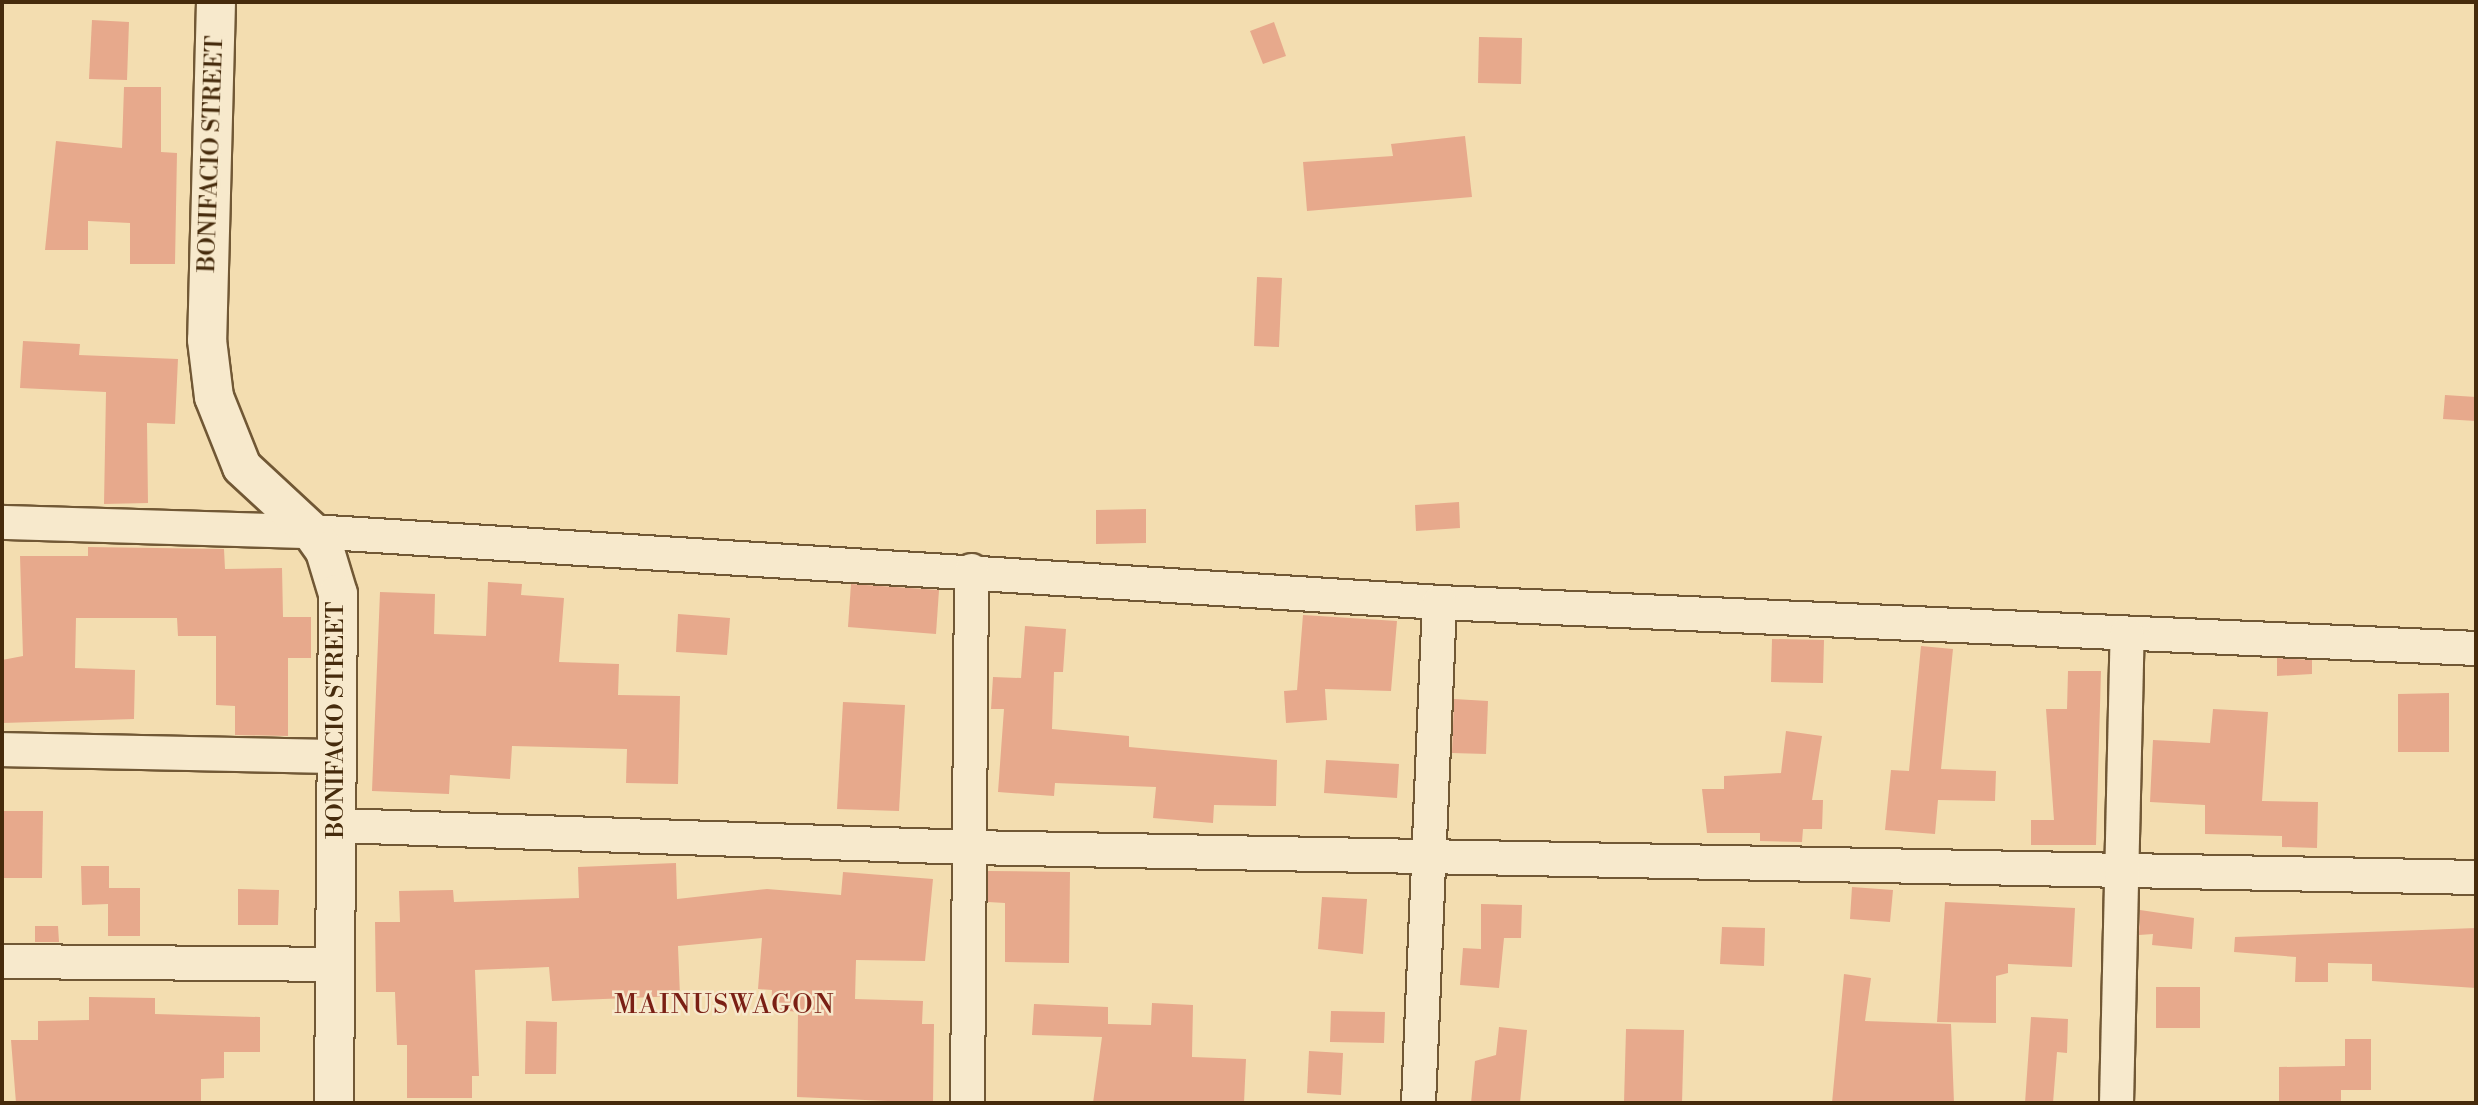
<!DOCTYPE html>
<style>
body{margin:0}
#map{position:relative;width:2478px;height:1105px;overflow:hidden;background:#f3ddb0;font-family:"Libre Bodoni",serif}
div>[style]{position:absolute}
.building>*{inset:0;background:#e7a98c}
.roads{filter:drop-shadow(2px 0 #715835) drop-shadow(-2px 0 #715835) drop-shadow(0 2px #715835) drop-shadow(0 -2px #715835)}
.minor>*{height:33px;margin:-16.5px;padding:0 16.5px;transform-origin:16.5px;border-radius:16.5px;background:#f7e9cc}
.tertiary>*{height:38px;margin:-19px;padding:0 19px;transform-origin:19px;border-radius:19px;background:#f7e9cc}
span{translate:-50% -50%;white-space:nowrap;text-align:center;line-height:1.15;-webkit-text-stroke:5px #f7e9cc;paint-order:stroke}
.street-label{font-size:24px;color:#462b0c}
.neighbourhood-label{font-size:26px;color:#7a1f14;letter-spacing:2px}
.frame{position:absolute;inset:0;border:4px solid #462b0c;pointer-events:none}
</style>
<div id="map">
<div class="building">
<div style="clip-path:polygon(92px 20px,129px 22px,127px 80px,89px 79px)"></div>
<div style="clip-path:polygon(1274px 22px,1286px 56px,1263px 64px,1250px 31px)"></div>
<div style="clip-path:polygon(1479px 37px,1522px 38px,1521px 84px,1478px 83px)"></div>
<div style="clip-path:polygon(124px 87px,161px 87px,161px 152px,177px 153px,175px 264px,130px 264px,130px 223px,88px 221px,88px 250px,45px 250px,56px 141px,122px 148px)"></div>
<div style="clip-path:polygon(1465px 136px,1472px 197px,1307px 211px,1303px 162px,1393px 156px,1391px 144px)"></div>
<div style="clip-path:polygon(1257px 277px,1282px 278px,1279px 347px,1254px 346px)"></div>
<div style="clip-path:polygon(23px 341px,80px 344px,79px 355px,178px 359px,175px 424px,147px 423px,148px 503px,104px 504px,106px 392px,20px 388px)"></div>
<div style="clip-path:polygon(2445px 395px,2476px 397px,2476px 421px,2443px 419px)"></div>
<div style="clip-path:polygon(1459px 502px,1460px 528px,1416px 531px,1415px 505px)"></div>
<div style="clip-path:polygon(1146px 509px,1146px 543px,1096px 544px,1096px 510px)"></div>
<div style="clip-path:polygon(88px 547px,224px 549px,225px 569px,282px 568px,283px 617px,311px 617px,311px 658px,288px 658px,288px 736px,235px 735px,235px 706px,216px 705px,216px 636px,178px 636px,177px 618px,76px 618px,75px 668px,135px 670px,134px 719px,2px 723px,2px 660px,23px 656px,20px 556px,88px 556px)"></div>
<div style="clip-path:polygon(488px 582px,522px 584px,521px 595px,564px 598px,559px 662px,619px 664px,618px 695px,680px 696px,678px 784px,626px 783px,627px 749px,512px 746px,510px 779px,450px 775px,449px 794px,372px 791px,380px 592px,435px 594px,434px 634px,486px 636px)"></div>
<div style="clip-path:polygon(851px 584px,939px 590px,936px 634px,848px 627px)"></div>
<div style="clip-path:polygon(678px 614px,730px 618px,727px 655px,676px 652px)"></div>
<div style="clip-path:polygon(1303px 615px,1397px 621px,1391px 691px,1325px 689px,1327px 720px,1286px 723px,1284px 691px,1297px 690px)"></div>
<div style="clip-path:polygon(1025px 626px,1066px 629px,1063px 672px,1054px 672px,1052px 729px,1129px 736px,1129px 747px,1277px 760px,1276px 806px,1214px 805px,1213px 823px,1153px 818px,1156px 787px,1055px 783px,1054px 796px,998px 792px,1004px 709px,991px 709px,993px 677px,1021px 678px)"></div>
<div style="clip-path:polygon(1772px 639px,1824px 640px,1823px 683px,1771px 682px)"></div>
<div style="clip-path:polygon(1921px 646px,1953px 649px,1941px 769px,1996px 771px,1995px 801px,1938px 800px,1935px 834px,1885px 830px,1891px 770px,1909px 771px)"></div>
<div style="clip-path:polygon(2277px 658px,2312px 660px,2312px 674px,2277px 676px)"></div>
<div style="clip-path:polygon(2068px 671px,2101px 671px,2096px 845px,2031px 845px,2031px 820px,2054px 820px,2046px 709px,2067px 709px)"></div>
<div style="clip-path:polygon(2449px 693px,2449px 752px,2398px 752px,2398px 694px)"></div>
<div style="clip-path:polygon(1454px 699px,1488px 701px,1486px 754px,1452px 753px)"></div>
<div style="clip-path:polygon(843px 702px,905px 705px,899px 811px,837px 809px)"></div>
<div style="clip-path:polygon(2213px 709px,2268px 712px,2262px 801px,2318px 802px,2317px 848px,2282px 847px,2282px 836px,2205px 834px,2205px 805px,2150px 802px,2153px 740px,2210px 743px)"></div>
<div style="clip-path:polygon(1786px 731px,1822px 736px,1812px 800px,1823px 800px,1822px 829px,1803px 829px,1802px 842px,1760px 841px,1760px 833px,1707px 833px,1702px 789px,1724px 789px,1724px 776px,1781px 773px)"></div>
<div style="clip-path:polygon(1326px 760px,1399px 764px,1397px 798px,1324px 793px)"></div>
<div style="clip-path:polygon(2px 811px,43px 811px,42px 878px,2px 878px)"></div>
<div style="clip-path:polygon(676px 863px,677px 899px,767px 889px,841px 895px,843px 872px,933px 879px,925px 961px,856px 960px,855px 999px,923px 1001px,922px 1024px,934px 1024px,933px 1103px,797px 1097px,798px 1012px,771px 1009px,772px 990px,758px 989px,762px 938px,678px 946px,680px 996px,552px 1001px,549px 967px,475px 970px,479px 1076px,472px 1076px,472px 1098px,407px 1098px,407px 1045px,397px 1045px,395px 992px,376px 992px,375px 922px,400px 922px,399px 891px,453px 890px,454px 902px,579px 898px,578px 867px)"></div>
<div style="clip-path:polygon(81px 866px,109px 866px,109px 888px,140px 888px,140px 936px,108px 936px,108px 904px,82px 905px)"></div>
<div style="clip-path:polygon(988px 871px,1070px 872px,1069px 963px,1005px 962px,1005px 903px,988px 902px)"></div>
<div style="clip-path:polygon(1852px 887px,1893px 890px,1890px 922px,1850px 919px)"></div>
<div style="clip-path:polygon(238px 889px,279px 890px,278px 925px,238px 925px)"></div>
<div style="clip-path:polygon(1322px 897px,1367px 899px,1363px 954px,1318px 949px)"></div>
<div style="clip-path:polygon(1945px 902px,2075px 908px,2072px 967px,2008px 964px,2008px 973px,1996px 976px,1996px 1023px,1937px 1022px)"></div>
<div style="clip-path:polygon(1481px 904px,1522px 905px,1521px 938px,1504px 938px,1499px 988px,1460px 985px,1463px 948px,1481px 949px)"></div>
<div style="clip-path:polygon(2140px 910px,2194px 918px,2192px 949px,2152px 945px,2153px 934px,2139px 935px)"></div>
<div style="clip-path:polygon(35px 926px,58px 926px,59px 942px,35px 942px)"></div>
<div style="clip-path:polygon(1722px 927px,1765px 928px,1764px 966px,1720px 964px)"></div>
<div style="clip-path:polygon(2476px 928px,2476px 988px,2372px 981px,2372px 964px,2328px 963px,2328px 982px,2295px 982px,2296px 957px,2234px 952px,2235px 937px)"></div>
<div style="clip-path:polygon(1844px 974px,1871px 978px,1865px 1021px,1951px 1024px,1954px 1103px,1832px 1103px)"></div>
<div style="clip-path:polygon(2156px 987px,2200px 987px,2200px 1028px,2156px 1028px)"></div>
<div style="clip-path:polygon(89px 997px,155px 998px,155px 1014px,260px 1017px,260px 1052px,224px 1052px,224px 1078px,201px 1079px,201px 1103px,16px 1103px,11px 1040px,38px 1040px,38px 1021px,89px 1020px)"></div>
<div style="clip-path:polygon(1152px 1003px,1193px 1005px,1192px 1057px,1246px 1059px,1244px 1103px,1093px 1103px,1102px 1037px,1032px 1035px,1034px 1004px,1108px 1007px,1108px 1024px,1151px 1025px)"></div>
<div style="clip-path:polygon(1331px 1011px,1385px 1012px,1384px 1043px,1330px 1042px)"></div>
<div style="clip-path:polygon(2031px 1017px,2068px 1019px,2067px 1053px,2057px 1052px,2053px 1103px,2025px 1103px)"></div>
<div style="clip-path:polygon(526px 1021px,557px 1022px,556px 1074px,525px 1074px)"></div>
<div style="clip-path:polygon(1499px 1027px,1527px 1030px,1520px 1103px,1471px 1103px,1475px 1061px,1496px 1055px)"></div>
<div style="clip-path:polygon(1626px 1029px,1684px 1030px,1682px 1103px,1624px 1103px)"></div>
<div style="clip-path:polygon(2345px 1039px,2371px 1039px,2371px 1090px,2341px 1090px,2341px 1103px,2279px 1103px,2279px 1067px,2345px 1066px)"></div>
<div style="clip-path:polygon(1309px 1051px,1343px 1053px,1341px 1095px,1307px 1093px)"></div>
</div>
<div class="roads">
<div class="minor">
<div style="left:2px;top:522px;width:309px;rotate:1.7deg"></div>
<div style="left:311px;top:531px;width:1130px;rotate:3.6deg"></div>
<div style="left:1439px;top:602px;width:1038px;rotate:2.54deg"></div>
<div style="left:2px;top:749px;width:337px;rotate:1.2deg"></div>
<div style="left:337px;top:825px;width:633px;rotate:1.99deg"></div>
<div style="left:970px;top:847px;width:1506px;rotate:1.14deg"></div>
<div style="left:2px;top:961px;width:331px;rotate:0.5deg"></div>
<div style="left:967px;top:1103px;width:533px;rotate:-89.57deg"></div>
<div style="left:1418px;top:1103px;width:501px;rotate:-87.6deg"></div>
<div style="left:2116px;top:1103px;width:470px;rotate:-88.7deg"></div>
</div>
<div class="tertiary">
<div style="left:216px;top:2px;width:338px;rotate:91.5deg"></div>
<div style="left:207px;top:340px;width:57px;rotate:83deg"></div>
<div style="left:214px;top:397px;width:75px;rotate:68.2deg"></div>
<div style="left:242px;top:467px;width:94px;rotate:42.8deg"></div>
<div style="left:311px;top:531px;width:24px;rotate:55deg"></div>
<div style="left:325px;top:551px;width:45px;rotate:73.2deg"></div>
<div style="left:338px;top:594px;width:509px;rotate:90.45deg"></div>
</div>
</div>
<div class="street-label">
<span style="left:212px;top:154px;rotate:-88deg">BONIFACIO STREET</span>
<span style="left:337px;top:720px;rotate:-90deg">BONIFACIO STREET</span>
</div>
<div class="neighbourhood-label">
<span style="left:725px;top:1006px">MAINUSWAGON</span>
</div>
<div class="frame"></div>
</div>
